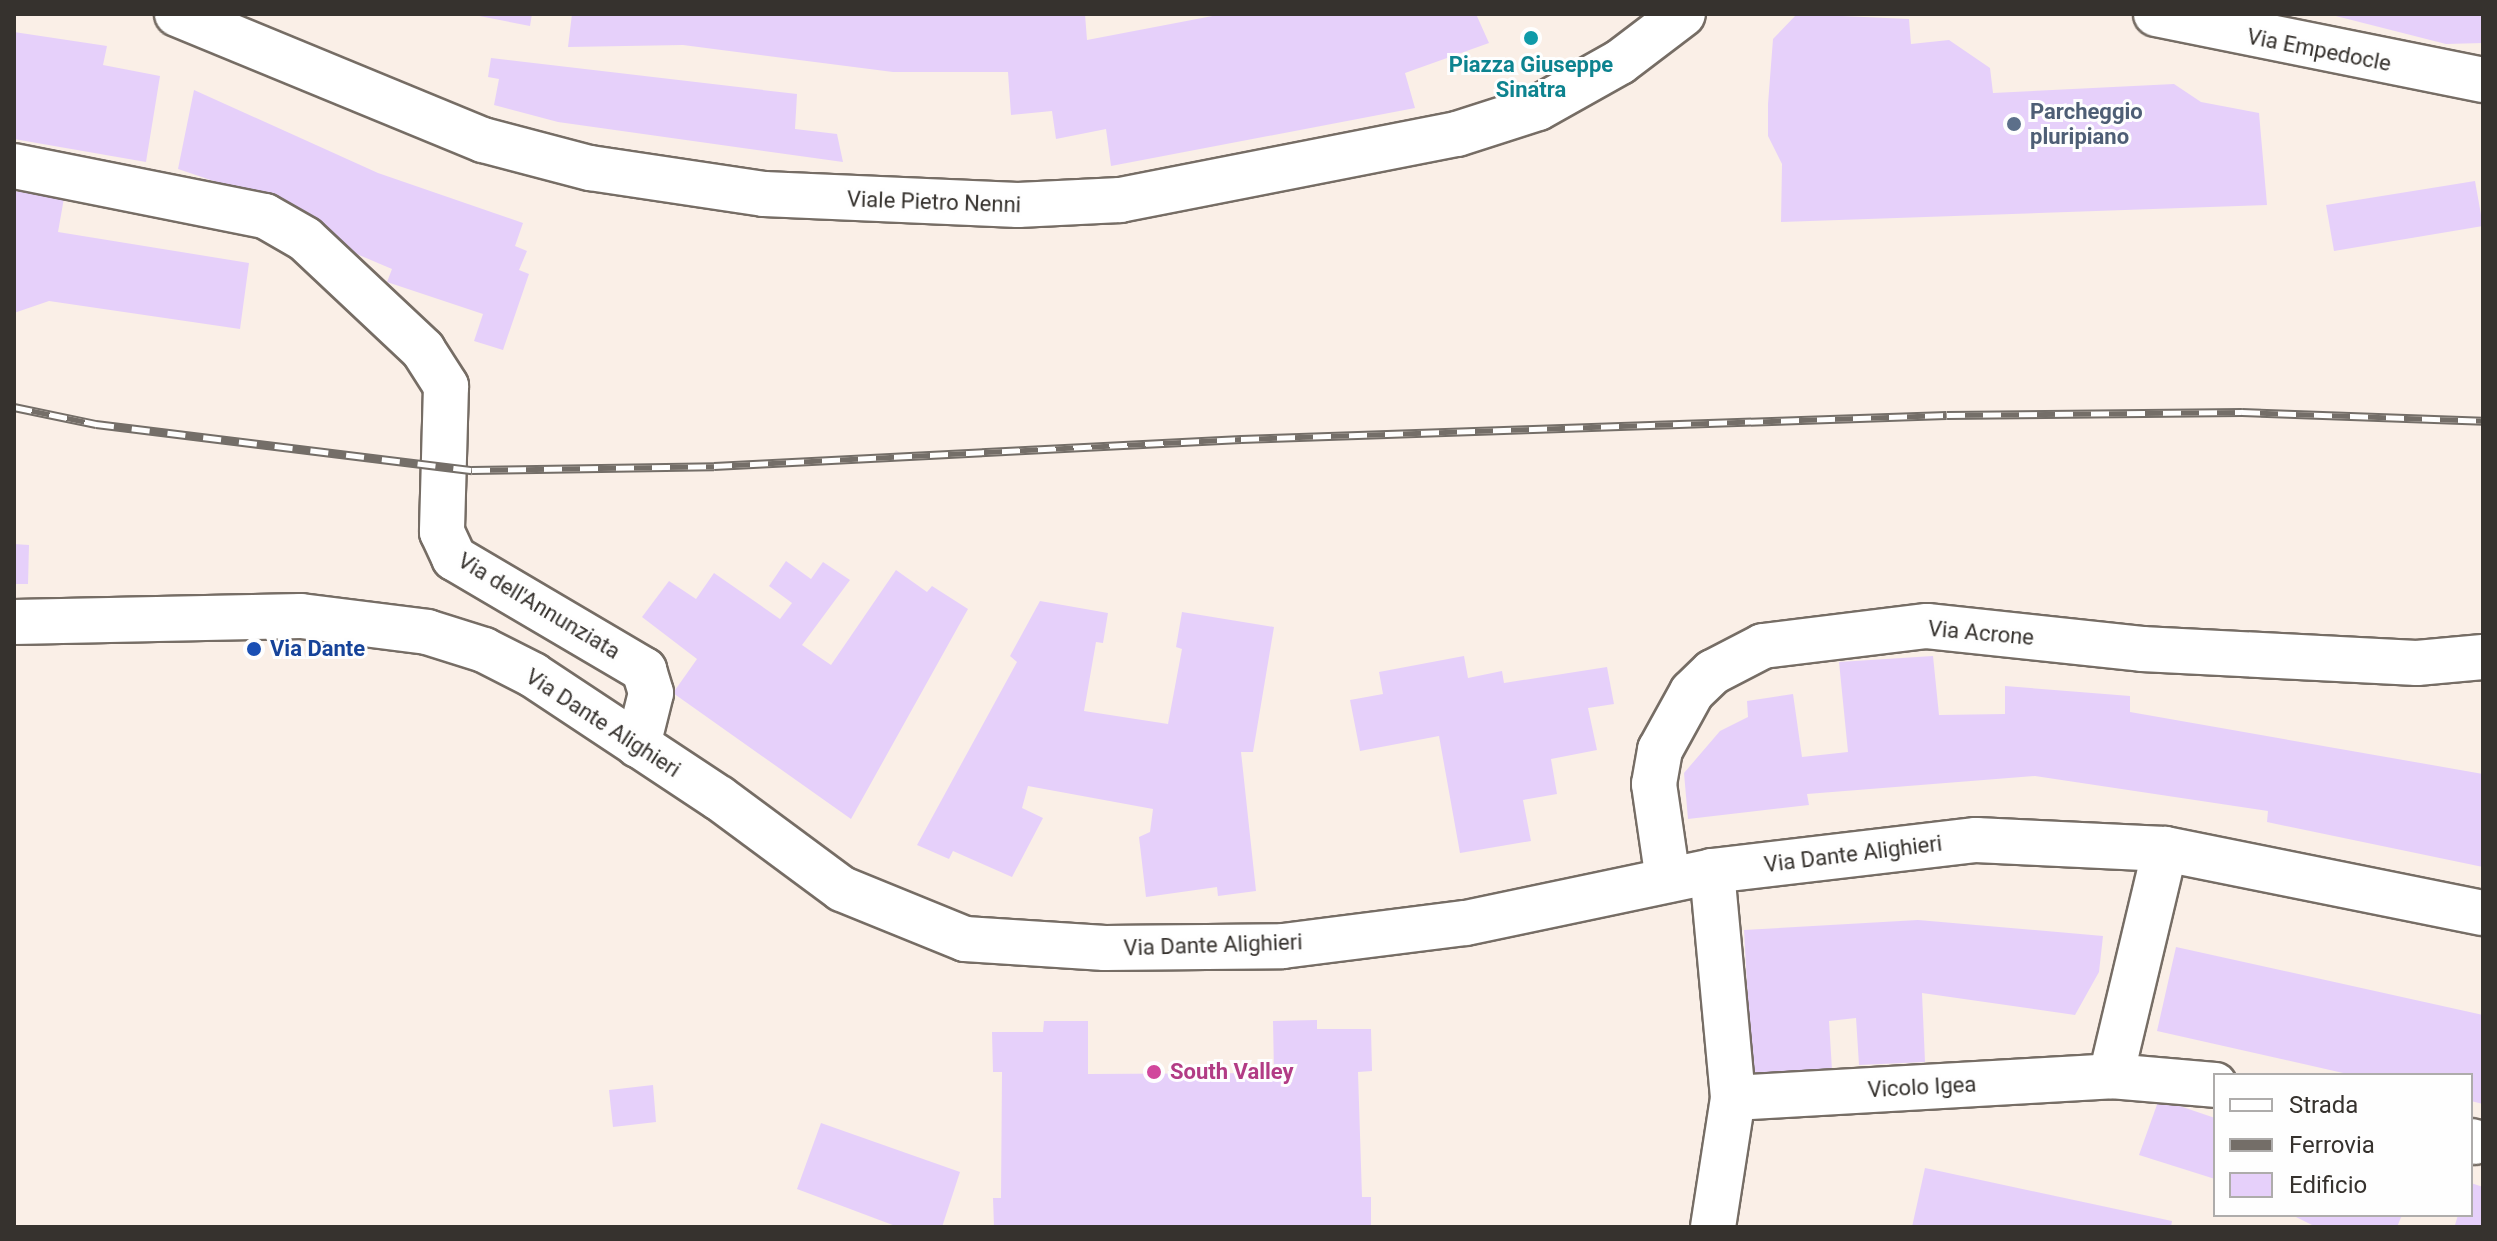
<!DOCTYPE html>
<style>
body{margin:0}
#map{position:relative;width:2497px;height:1241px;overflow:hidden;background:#faefe7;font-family:Roboto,sans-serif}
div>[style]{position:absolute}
.building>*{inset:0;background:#e6d0fa}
.roads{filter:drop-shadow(2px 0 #766d65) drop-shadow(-2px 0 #766d65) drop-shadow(0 2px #766d65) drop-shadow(0 -2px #766d65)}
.minor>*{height:44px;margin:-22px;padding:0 22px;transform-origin:22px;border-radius:22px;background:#fff}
.rail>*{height:9px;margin-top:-4.5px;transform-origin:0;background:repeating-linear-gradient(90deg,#fefefe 0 18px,#746e68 0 36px);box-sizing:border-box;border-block:2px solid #746e68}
.dots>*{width:22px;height:22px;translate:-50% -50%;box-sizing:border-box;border:4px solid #fefefe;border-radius:50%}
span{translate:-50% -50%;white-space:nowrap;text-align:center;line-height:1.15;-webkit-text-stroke:6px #fefefe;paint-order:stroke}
.street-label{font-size:22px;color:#36322e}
.culture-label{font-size:22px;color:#0d838f;font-weight:700}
.service-label{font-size:22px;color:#4e5e75;font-weight:700}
.left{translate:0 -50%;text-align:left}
.transit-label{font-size:22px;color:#164399;font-weight:700}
.hotel-label{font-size:22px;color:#b23c85;font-weight:700}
.frame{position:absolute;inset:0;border:16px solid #36322e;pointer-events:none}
.legend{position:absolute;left:2213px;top:1073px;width:260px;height:144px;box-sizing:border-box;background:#fefefe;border:2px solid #aeacab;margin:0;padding:10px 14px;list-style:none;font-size:24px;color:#36322e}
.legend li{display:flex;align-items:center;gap:16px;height:40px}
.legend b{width:40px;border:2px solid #aeacab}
</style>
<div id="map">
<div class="building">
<div style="clip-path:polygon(469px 14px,532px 14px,530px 26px)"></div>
<div style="clip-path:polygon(572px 14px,1085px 14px,1087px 40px,1223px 14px,1476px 14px,1489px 43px,1405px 73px,1415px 108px,1111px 166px,1106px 129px,1056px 139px,1052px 111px,1011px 115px,1008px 72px,893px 72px,683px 45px,568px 47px)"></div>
<div style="clip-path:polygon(1797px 14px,1909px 19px,1911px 44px,1949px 40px,1990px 68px,1993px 93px,2174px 84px,2201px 102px,2259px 113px,2267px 205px,1781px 222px,1782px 164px,1768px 136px,1768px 104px,1773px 39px)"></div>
<div style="clip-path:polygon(2328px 14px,2483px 14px,2483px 43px,2446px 44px)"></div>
<div style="clip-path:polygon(14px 32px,107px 46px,103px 65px,160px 76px,146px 162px,14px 139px)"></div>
<div style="clip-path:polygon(491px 58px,797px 94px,795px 129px,837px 134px,843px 162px,558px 122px,494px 105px,499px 79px,488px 77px)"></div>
<div style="clip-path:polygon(194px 90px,378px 173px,523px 223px,515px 246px,527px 251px,519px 270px,529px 274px,503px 350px,474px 341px,483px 314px,387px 282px,392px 269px,319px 238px,270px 200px,178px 169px)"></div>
<div style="clip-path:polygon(2475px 181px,2483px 226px,2334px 251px,2326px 205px)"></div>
<div style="clip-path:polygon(14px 191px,64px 198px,58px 232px,249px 263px,240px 329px,49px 301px,14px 313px)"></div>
<div style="clip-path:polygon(14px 544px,29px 545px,28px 584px,14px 584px)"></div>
<div style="clip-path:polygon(786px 561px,811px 579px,823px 562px,850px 580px,802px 645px,831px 665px,896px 570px,927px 592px,932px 586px,968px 609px,851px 819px,673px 693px,697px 659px,642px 617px,669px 581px,696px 599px,714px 573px,780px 619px,792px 603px,769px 586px)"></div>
<div style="clip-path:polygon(1040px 601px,1108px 613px,1103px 643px,1096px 642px,1084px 711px,1168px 724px,1182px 649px,1176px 647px,1182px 612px,1274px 627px,1253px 752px,1241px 752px,1256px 891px,1218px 896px,1217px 887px,1146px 897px,1139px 837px,1150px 832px,1153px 809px,1028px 786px,1022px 808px,1043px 818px,1012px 877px,953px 851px,949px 859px,917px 845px,1017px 662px,1010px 656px)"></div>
<div style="clip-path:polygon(1464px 656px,1468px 678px,1502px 671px,1504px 683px,1607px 667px,1614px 704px,1588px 708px,1597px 750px,1551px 759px,1557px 794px,1523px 800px,1531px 841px,1460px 853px,1439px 736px,1360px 751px,1350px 700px,1383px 694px,1379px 672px)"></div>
<div style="clip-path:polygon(1933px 656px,1939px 715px,2005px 714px,2005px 686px,2130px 696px,2130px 712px,2483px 774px,2483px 867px,2267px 822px,2268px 811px,2035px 776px,1807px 794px,1809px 805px,1688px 819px,1684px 773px,1720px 731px,1748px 717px,1747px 701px,1793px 694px,1802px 757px,1848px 752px,1839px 662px)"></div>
<div style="clip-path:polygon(1918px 920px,2103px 936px,2099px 972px,2075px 1015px,1922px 993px,1925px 1062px,1859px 1065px,1856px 1018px,1829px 1021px,1832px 1070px,1752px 1075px,1744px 930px)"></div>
<div style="clip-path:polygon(2176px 947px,2483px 1015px,2483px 1104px,2471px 1101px,2471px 1075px,2352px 1075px,2157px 1031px)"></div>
<div style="clip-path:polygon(1317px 1020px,1317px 1029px,1371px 1029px,1372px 1071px,1358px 1072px,1362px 1197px,1371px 1197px,1371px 1227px,994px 1227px,993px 1198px,1001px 1198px,1002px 1072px,993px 1072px,992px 1032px,1043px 1032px,1044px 1021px,1088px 1021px,1088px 1074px,1274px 1073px,1273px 1021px)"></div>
<div style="clip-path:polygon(653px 1085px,656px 1122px,613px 1127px,609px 1090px)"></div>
<div style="clip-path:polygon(2159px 1099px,2215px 1118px,2215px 1179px,2139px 1155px)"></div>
<div style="clip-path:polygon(821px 1123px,960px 1172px,942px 1227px,898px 1227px,797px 1189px)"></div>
<div style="clip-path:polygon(1925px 1168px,2172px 1221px,2171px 1227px,1912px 1227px)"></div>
<div style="clip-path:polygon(2471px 1183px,2483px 1187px,2483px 1227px,2455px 1225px,2458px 1215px,2471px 1215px)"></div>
<div style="clip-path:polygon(2292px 1215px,2402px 1215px,2397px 1227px,2316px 1227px)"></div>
</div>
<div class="roads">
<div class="minor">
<div style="left:177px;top:14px;width:331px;rotate:22.4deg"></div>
<div style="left:483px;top:140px;width:111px;rotate:14.7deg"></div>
<div style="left:590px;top:168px;width:176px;rotate:8.5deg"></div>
<div style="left:764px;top:194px;width:254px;rotate:2.5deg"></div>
<div style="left:1018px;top:205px;width:102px;rotate:-2.8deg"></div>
<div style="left:1120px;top:200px;width:343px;rotate:-11.1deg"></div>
<div style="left:1457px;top:134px;width:85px;rotate:-17.8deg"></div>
<div style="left:1538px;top:108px;width:94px;rotate:-29.3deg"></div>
<div style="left:1620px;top:62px;width:79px;rotate:-37.3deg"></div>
<div style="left:2156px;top:14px;width:334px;rotate:11.4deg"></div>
<div style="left:14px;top:166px;width:256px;rotate:11.3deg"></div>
<div style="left:265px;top:216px;width:46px;rotate:29.9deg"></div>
<div style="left:305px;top:239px;width:162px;rotate:43.2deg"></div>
<div style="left:423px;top:350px;width:43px;rotate:57.4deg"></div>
<div style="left:446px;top:386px;width:146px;rotate:91.6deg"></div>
<div style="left:442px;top:532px;width:29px;rotate:65deg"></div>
<div style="left:454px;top:558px;width:221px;rotate:30.5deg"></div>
<div style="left:644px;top:670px;width:24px;rotate:73deg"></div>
<div style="left:651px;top:693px;width:54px;rotate:104deg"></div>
<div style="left:14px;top:622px;width:287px;rotate:-1.2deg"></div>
<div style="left:301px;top:616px;width:127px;rotate:7.2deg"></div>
<div style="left:427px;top:632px;width:60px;rotate:17.5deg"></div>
<div style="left:484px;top:650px;width:55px;rotate:27deg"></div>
<div style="left:533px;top:675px;width:223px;rotate:33.5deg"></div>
<div style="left:719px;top:798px;width:153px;rotate:36.5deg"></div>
<div style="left:842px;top:889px;width:133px;rotate:22.1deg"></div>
<div style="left:965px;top:939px;width:140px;rotate:3.7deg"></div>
<div style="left:1105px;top:948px;width:178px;rotate:-0.6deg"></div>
<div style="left:1283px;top:946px;width:184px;rotate:-7.2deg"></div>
<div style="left:1466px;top:923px;width:251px;rotate:-11.9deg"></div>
<div style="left:1712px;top:871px;width:266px;rotate:-6.7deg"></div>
<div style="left:1976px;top:840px;width:189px;rotate:2.7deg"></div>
<div style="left:2165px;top:849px;width:324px;rotate:11.4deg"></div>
<div style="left:1712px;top:871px;width:228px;rotate:84.7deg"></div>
<div style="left:1733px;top:1098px;width:131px;rotate:98.8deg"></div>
<div style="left:1668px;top:880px;width:97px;rotate:-98.3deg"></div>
<div style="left:1654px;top:784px;width:35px;rotate:-80deg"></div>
<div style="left:1660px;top:750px;width:66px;rotate:-61.1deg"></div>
<div style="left:1692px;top:692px;width:29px;rotate:-44deg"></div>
<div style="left:1713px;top:672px;width:56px;rotate:-27.5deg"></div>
<div style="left:1763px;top:646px;width:165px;rotate:-7deg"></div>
<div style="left:1927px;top:626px;width:216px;rotate:6.1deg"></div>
<div style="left:2142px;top:649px;width:275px;rotate:2.9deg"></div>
<div style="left:2417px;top:663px;width:66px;rotate:-5.2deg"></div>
<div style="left:2111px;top:1076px;width:233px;rotate:-76.6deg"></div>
<div style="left:1733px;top:1098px;width:379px;rotate:-3.3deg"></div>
<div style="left:2111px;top:1076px;width:104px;rotate:4.9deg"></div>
<div style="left:2471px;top:1141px;width:4px;rotate:14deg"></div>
</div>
</div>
<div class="rail">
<div style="left:14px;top:407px;width:84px;rotate:11.7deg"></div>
<div style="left:96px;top:424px;width:379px;rotate:7deg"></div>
<div style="left:472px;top:470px;width:242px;rotate:-0.9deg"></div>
<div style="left:714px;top:466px;width:528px;rotate:-2.93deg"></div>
<div style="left:1241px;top:439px;width:706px;rotate:-1.95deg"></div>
<div style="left:1947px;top:415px;width:295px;rotate:-0.6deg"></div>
<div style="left:2242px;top:412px;width:241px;rotate:2.1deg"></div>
</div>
<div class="dots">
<div style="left:1531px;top:38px;background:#0f9aa8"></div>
<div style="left:2014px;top:124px;background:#5c6f8a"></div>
<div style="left:254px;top:649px;background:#1a4fb4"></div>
<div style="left:1154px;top:1072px;background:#d1479c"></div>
</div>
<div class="street-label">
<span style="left:2319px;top:50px;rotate:11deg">Via Empedocle</span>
<span style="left:934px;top:202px;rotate:2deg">Viale Pietro Nenni</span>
<span style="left:539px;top:606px;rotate:31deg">Via dell'Annunziata</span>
<span style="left:1981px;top:633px;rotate:5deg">Via Acrone</span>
<span style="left:603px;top:723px;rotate:33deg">Via Dante Alighieri</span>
<span style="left:1853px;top:854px;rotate:-7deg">Via Dante Alighieri</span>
<span style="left:1213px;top:945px;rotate:-2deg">Via Dante Alighieri</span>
<span style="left:1922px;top:1087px;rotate:-3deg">Vicolo Igea</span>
</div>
<div class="culture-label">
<span style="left:1531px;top:77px">Piazza Giuseppe<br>Sinatra</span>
</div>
<div class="service-label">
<span class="left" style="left:2030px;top:124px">Parcheggio<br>pluripiano</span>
</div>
<div class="transit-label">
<span class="left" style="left:270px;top:649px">Via Dante</span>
</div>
<div class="hotel-label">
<span class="left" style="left:1170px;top:1072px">South Valley</span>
</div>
<div class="frame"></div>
<ul class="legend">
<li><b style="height:10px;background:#fff"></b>Strada</li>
<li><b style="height:10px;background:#746e68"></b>Ferrovia</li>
<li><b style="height:22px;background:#e6d0fa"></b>Edificio</li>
</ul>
</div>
